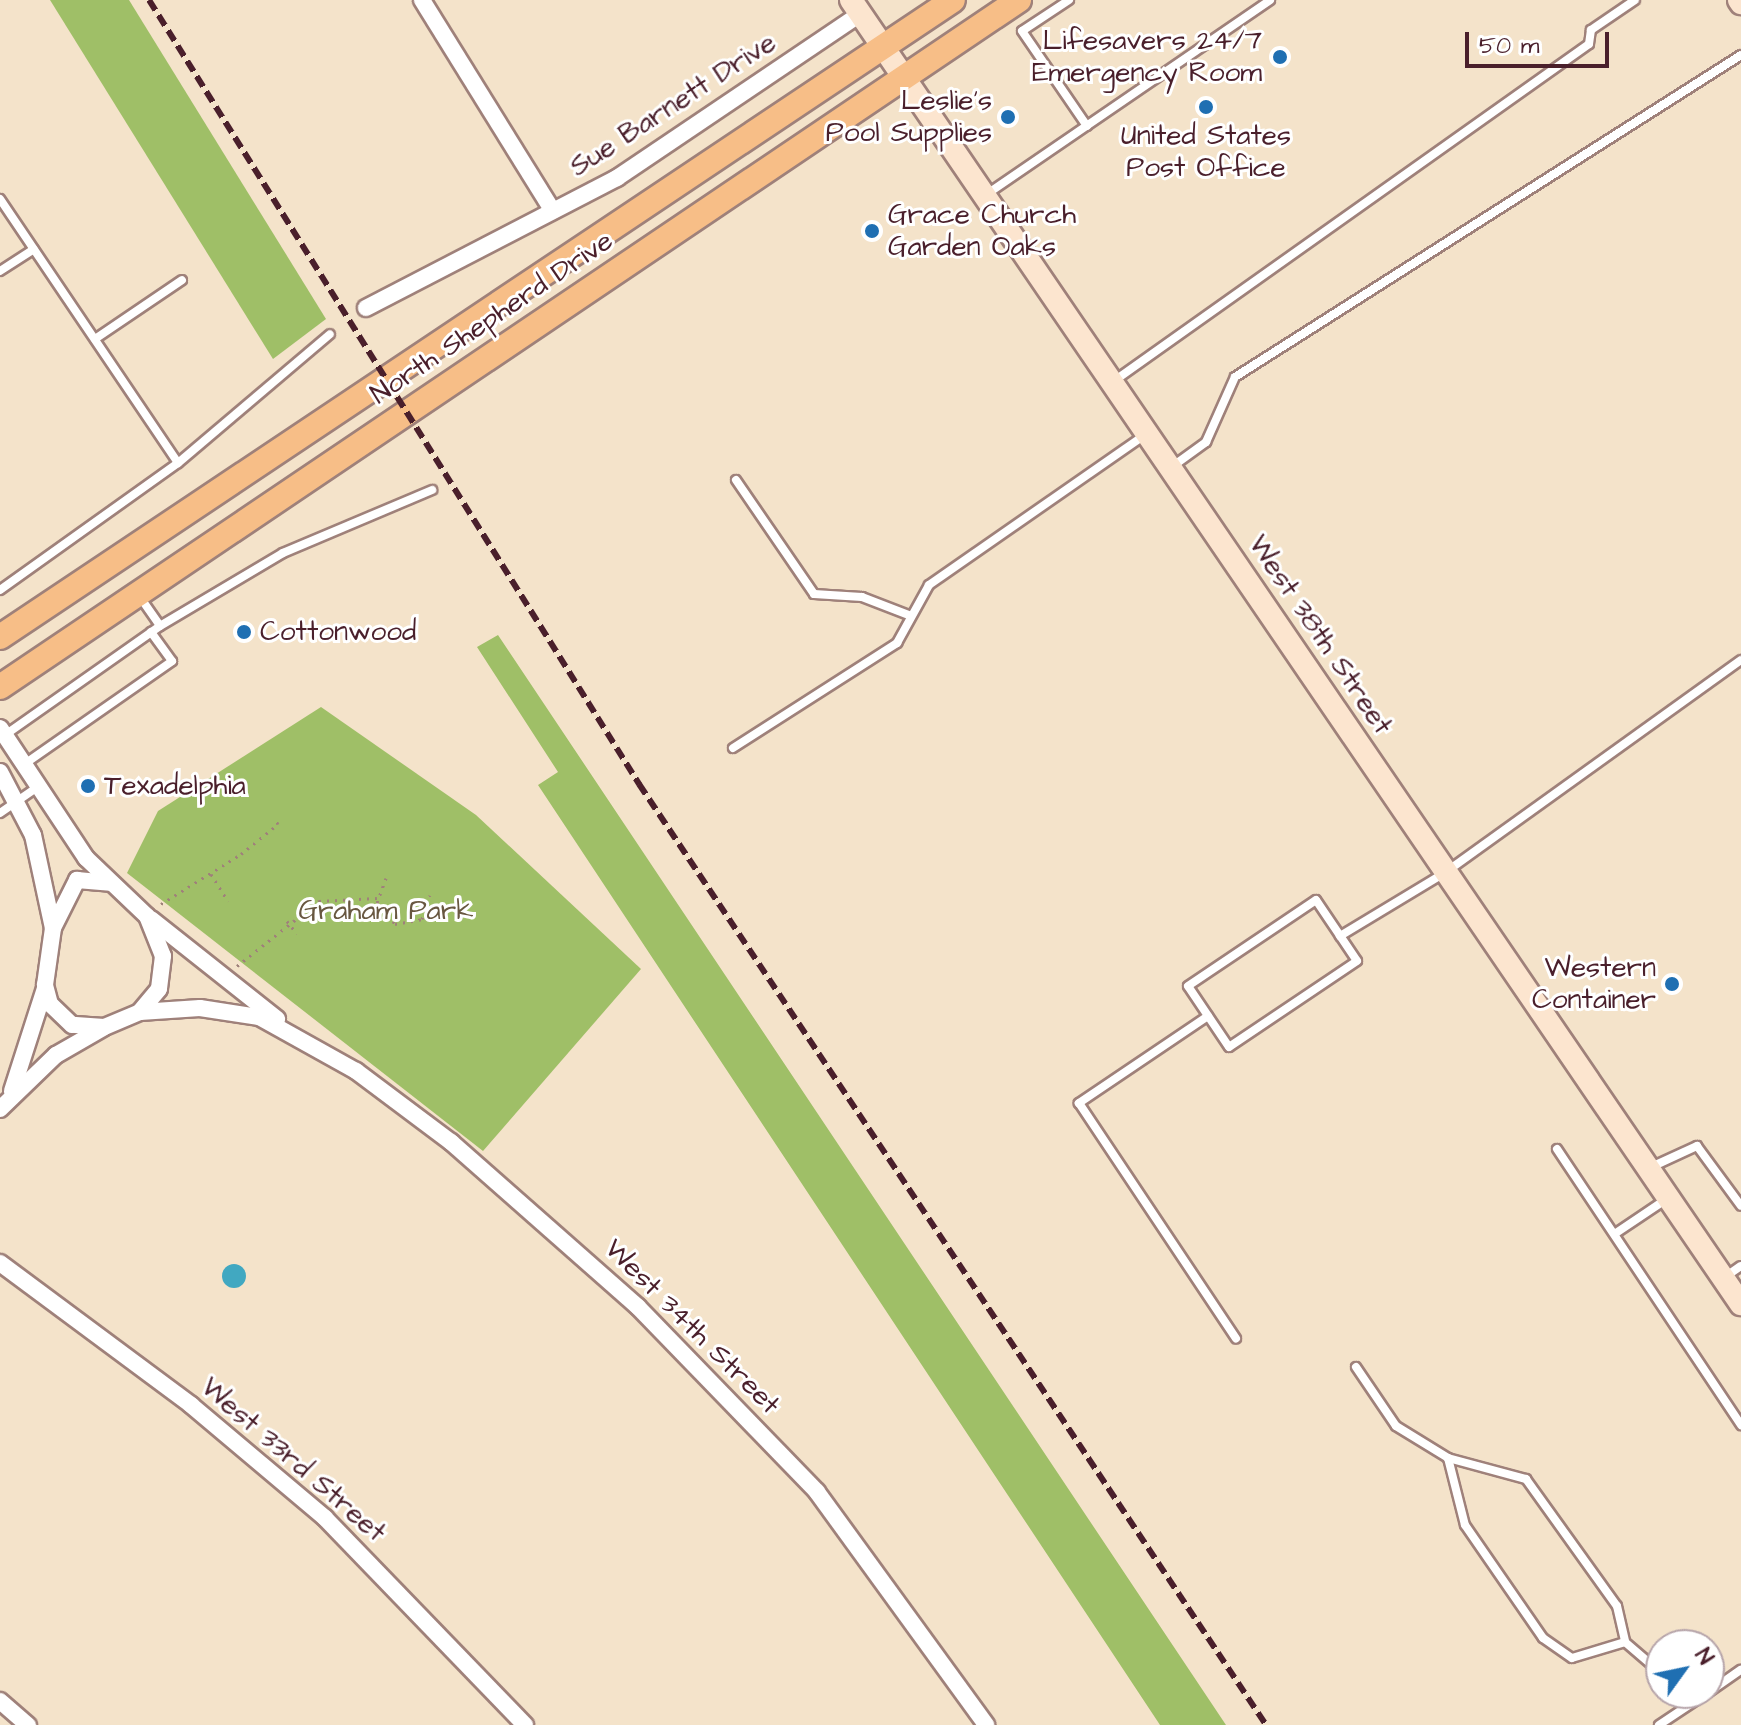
<!DOCTYPE html>
<style>
body{margin:0}
#map{position:relative;width:1741px;height:1725px;overflow:hidden;background:#f4e3ca;font-family:"Architects Daughter",sans-serif}
div>[style]{position:absolute}
.green>*{inset:0;background:#9fbf67}
.water>*{inset:0;background:#41a8c1}
.round{border-radius:50%}
.path>*{height:3px;margin-top:-1.5px;transform-origin:0;background:repeating-linear-gradient(90deg,#9f817a 0 2px,transparent 0 8px)}
.roads{filter:drop-shadow(2px 0 #9f817a) drop-shadow(-2px 0 #9f817a) drop-shadow(0 2px #9f817a) drop-shadow(0 -2px #9f817a)}
.lane>*{height:8px;margin:-4px;padding:0 4px;transform-origin:4px;border-radius:4px;background:#fff}
.street>*{height:16px;margin:-8px;padding:0 8px;transform-origin:8px;border-radius:8px;background:#fff}
.secondary>*{height:22px;margin:-11px;padding:0 11px;transform-origin:11px;border-radius:11px;background:#fce5cf}
.primary>*{height:24px;margin:-12px;padding:0 12px;transform-origin:12px;border-radius:12px;background:#f7be87}
.rail>*{height:6px;margin-top:-3px;transform-origin:0;background:repeating-linear-gradient(90deg,#4a1f2b 0 12px,transparent 0 18px)}
.dots>*{width:22px;height:22px;translate:-50% -50%;box-sizing:border-box;border:4px solid #fff;border-radius:50%}
span{translate:-50% -50%;white-space:nowrap;text-align:center;line-height:1.15;-webkit-text-stroke:6px #fff;paint-order:stroke}
.poi-label{font-size:28px;color:#4a1f2b}
.right{translate:-100% -50%;text-align:right}
.left{translate:0 -50%;text-align:left}
.street-label{font-size:28px;color:#4a1f2b}
.park-label{font-size:28px;color:#685740}
.north{position:absolute;left:1645px;top:1629px;width:80px;height:80px;box-sizing:border-box;background:#fff;border:2px solid #b7a5aa;border-radius:50%;rotate:57deg;font-size:22px;font-weight:700;line-height:32px;text-align:center;color:#4a1f2b}
.north::after{content:'';display:block;margin:auto;width:28px;height:36px;background:#1f6fb2;clip-path:polygon(50% 0,100% 100%,50% 72%,0 100%)}
.scale{position:absolute;left:1465px;top:32px;width:144px;height:36px;box-sizing:border-box;border:4px solid #4a1f2b;border-top:0;padding-left:10px;font-size:24px;line-height:28px;white-space:nowrap;color:#4a1f2b;-webkit-text-stroke:6px #fff;paint-order:stroke}
</style>
<div id="map">
<div class="green">
<div style="clip-path:polygon(50px 0,129px 0,326px 319px,273px 359px)"></div>
<div style="clip-path:polygon(498px 635px,1226px 1725px,1160px 1725px,538px 785px,558px 772px,477px 647px)"></div>
<div style="clip-path:polygon(321px 707px,476px 815px,641px 969px,483px 1151px,127px 873px,158px 811px)"></div>
</div>
<div class="water">
<div class="round" style="left:222px;top:1264px;width:24px;height:24px"></div>
</div>
<div class="path">
<div style="left:211px;top:874px;width:32px;rotate:58deg"></div>
<div style="left:386px;top:878px;width:27px;rotate:110deg"></div>
<div style="left:377px;top:903px;width:28px;rotate:49deg"></div>
<div style="left:395px;top:924px;width:27px;rotate:-10deg"></div>
<div style="left:422px;top:919px;width:25px;rotate:-72deg"></div>
<div style="left:161px;top:904px;width:94px;rotate:-32deg"></div>
<div style="left:241px;top:854px;width:48px;rotate:-39deg"></div>
<div style="left:278px;top:824px;width:6px;rotate:-121deg"></div>
<div style="left:287px;top:921px;width:16px;rotate:52deg"></div>
<div style="left:237px;top:966px;width:105px;rotate:-38.4deg"></div>
<div style="left:319px;top:901px;width:58px;rotate:-3deg"></div>
</div>
<div class="roads">
<div class="lane">
<div style="left:1069px;top:0;width:56px;rotate:146.6deg"></div>
<div style="left:1022px;top:31px;width:115px;rotate:55.6deg"></div>
<div style="left:987px;top:194px;width:343px;rotate:-34.4deg"></div>
<div style="left:0;top:199px;width:318px;rotate:56deg"></div>
<div style="left:0;top:271px;width:40px;rotate:-32.9deg"></div>
<div style="left:95px;top:339px;width:105px;rotate:-34.1deg"></div>
<div style="left:1114px;top:381px;width:582px;rotate:-35.35deg"></div>
<div style="left:1589px;top:44px;width:14px;rotate:-82deg"></div>
<div style="left:1591px;top:30px;width:53px;rotate:-34.3deg"></div>
<div style="left:1173px;top:466px;width:41px;rotate:-36deg"></div>
<div style="left:1206px;top:442px;width:71px;rotate:-66deg"></div>
<div style="left:1235px;top:377px;width:600px;rotate:-32.47deg"></div>
<div style="left:736px;top:480px;width:138px;rotate:55.6deg"></div>
<div style="left:814px;top:594px;width:48px;rotate:3.6deg"></div>
<div style="left:862px;top:597px;width:50px;rotate:21deg"></div>
<div style="left:0;top:590px;width:219px;rotate:-35.5deg"></div>
<div style="left:178px;top:463px;width:199px;rotate:-40.3deg"></div>
<div style="left:140px;top:597px;width:35px;rotate:55deg"></div>
<div style="left:5px;top:735px;width:189px;rotate:-35.1deg"></div>
<div style="left:160px;top:626px;width:143px;rotate:-30.7deg"></div>
<div style="left:283px;top:553px;width:162px;rotate:-22.9deg"></div>
<div style="left:733px;top:748px;width:195px;rotate:-32.6deg"></div>
<div style="left:897px;top:643px;width:66px;rotate:-61.1deg"></div>
<div style="left:929px;top:585px;width:264px;rotate:-34.8deg"></div>
<div style="left:26px;top:763px;width:178px;rotate:-34.9deg"></div>
<div style="left:172px;top:661px;width:36px;rotate:-126deg"></div>
<div style="left:0;top:813px;width:47px;rotate:-34.7deg"></div>
<div style="left:1316px;top:900px;width:73px;rotate:56.1deg"></div>
<div style="left:1357px;top:961px;width:154px;rotate:146.1deg"></div>
<div style="left:1229px;top:1047px;width:73px;rotate:-123.9deg"></div>
<div style="left:1188px;top:986px;width:154px;rotate:-33.9deg"></div>
<div style="left:1340px;top:936px;width:124px;rotate:-31.1deg"></div>
<div style="left:1446px;top:872px;width:363px;rotate:-35.7deg"></div>
<div style="left:1208px;top:1016px;width:156px;rotate:146deg"></div>
<div style="left:1079px;top:1103px;width:283px;rotate:56.3deg"></div>
<div style="left:1557px;top:1149px;width:332px;rotate:56.3deg"></div>
<div style="left:1649px;top:1168px;width:53px;rotate:-24.6deg"></div>
<div style="left:1697px;top:1146px;width:74px;rotate:53.7deg"></div>
<div style="left:1616px;top:1233px;width:63px;rotate:-33.9deg"></div>
<div style="left:1725px;top:1277px;width:19px;rotate:-35deg"></div>
<div style="left:1356px;top:1367px;width:71px;rotate:55.9deg"></div>
<div style="left:1396px;top:1426px;width:61px;rotate:31.6deg"></div>
<div style="left:1448px;top:1458px;width:69px;rotate:75.8deg"></div>
<div style="left:1465px;top:1525px;width:137px;rotate:55.4deg"></div>
<div style="left:1543px;top:1638px;width:35px;rotate:35deg"></div>
<div style="left:1572px;top:1658px;width:55px;rotate:-16.8deg"></div>
<div style="left:1448px;top:1458px;width:81px;rotate:15.1deg"></div>
<div style="left:1526px;top:1479px;width:156px;rotate:54.4deg"></div>
<div style="left:1617px;top:1606px;width:37px;rotate:77deg"></div>
<div style="left:1625px;top:1642px;width:48px;rotate:40.7deg"></div>
<div style="left:1709px;top:1692px;width:39px;rotate:-35deg"></div>
<div style="left:1685px;top:1693px;width:12px;rotate:42deg"></div>
<div style="left:1659px;top:1725px;width:58px;rotate:-33.7deg"></div>
</div>
<div class="street">
<div style="left:422px;top:0;width:248px;rotate:58.2deg"></div>
<div style="left:366px;top:308px;width:283px;rotate:-27.4deg"></div>
<div style="left:617px;top:178px;width:293px;rotate:-34deg"></div>
<div style="left:0;top:728px;width:156px;rotate:56.5deg"></div>
<div style="left:86px;top:858px;width:84px;rotate:43.6deg"></div>
<div style="left:147px;top:916px;width:43px;rotate:68.2deg"></div>
<div style="left:163px;top:956px;width:33px;rotate:97deg"></div>
<div style="left:159px;top:989px;width:30px;rotate:130deg"></div>
<div style="left:140px;top:1012px;width:39px;rotate:157deg"></div>
<div style="left:104px;top:1027px;width:32px;rotate:-176deg"></div>
<div style="left:72px;top:1025px;width:30px;rotate:-136deg"></div>
<div style="left:50px;top:1004px;width:20px;rotate:-105deg"></div>
<div style="left:45px;top:985px;width:58px;rotate:-82deg"></div>
<div style="left:53px;top:928px;width:54px;rotate:-63.4deg"></div>
<div style="left:77px;top:880px;width:33px;rotate:5deg"></div>
<div style="left:0;top:772px;width:71px;rotate:62.4deg"></div>
<div style="left:33px;top:835px;width:95px;rotate:77.9deg"></div>
<div style="left:151px;top:919px;width:161px;rotate:38.4deg"></div>
<div style="left:140px;top:1012px;width:60px;rotate:-3.8deg"></div>
<div style="left:200px;top:1008px;width:60px;rotate:8.7deg"></div>
<div style="left:259px;top:1017px;width:111px;rotate:29.1deg"></div>
<div style="left:356px;top:1071px;width:119px;rotate:36.8deg"></div>
<div style="left:451px;top:1142px;width:249px;rotate:41.4deg"></div>
<div style="left:638px;top:1307px;width:257px;rotate:45.9deg"></div>
<div style="left:817px;top:1492px;width:288px;rotate:54deg"></div>
<div style="left:12px;top:1091px;width:108px;rotate:-72.2deg"></div>
<div style="left:0;top:1109px;width:78px;rotate:-44deg"></div>
<div style="left:56px;top:1055px;width:54px;rotate:-29.9deg"></div>
<div style="left:0;top:1263px;width:238px;rotate:36.6deg"></div>
<div style="left:191px;top:1405px;width:175px;rotate:40.1deg"></div>
<div style="left:325px;top:1518px;width:288px;rotate:46deg"></div>
<div style="left:0;top:1701px;width:37px;rotate:41deg"></div>
</div>
<div class="secondary">
<div style="left:851px;top:0;width:1579px;rotate:55.69deg"></div>
<div style="left:1739px;top:0;width:4px;rotate:56deg"></div>
</div>
<div class="primary">
<div style="left:0;top:637px;width:1146px;rotate:-33.76deg"></div>
<div style="left:0;top:687px;width:1229px;rotate:-33.99deg"></div>
</div>
</div>
<div class="rail">
<div style="left:149px;top:0;width:925px;rotate:57.99deg"></div>
<div style="left:639px;top:784px;width:1131px;rotate:56.32deg"></div>
</div>
<div class="dots">
<div style="left:1280px;top:57px;background:#1f6fb2"></div>
<div style="left:1206px;top:107px;background:#1f6fb2"></div>
<div style="left:1008px;top:117px;background:#1f6fb2"></div>
<div style="left:872px;top:231px;background:#1f6fb2"></div>
<div style="left:244px;top:632px;background:#1f6fb2"></div>
<div style="left:88px;top:786px;background:#1f6fb2"></div>
<div style="left:1672px;top:984px;background:#1f6fb2"></div>
</div>
<div class="poi-label">
<span class="right" style="left:1262px;top:57px">Lifesavers 24/7<br>Emergency Room</span>
<span class="right" style="left:992px;top:117px">Leslie's<br>Pool Supplies</span>
<span style="left:1206px;top:152px">United States<br>Post Office</span>
<span class="left" style="left:888px;top:231px">Grace Church<br>Garden Oaks</span>
<span class="left" style="left:260px;top:632px">Cottonwood</span>
<span class="left" style="left:104px;top:786px">Texadelphia</span>
<span class="right" style="left:1656px;top:984px">Western<br>Container</span>
</div>
<div class="street-label">
<span style="left:673px;top:105px;rotate:-33deg">Sue Barnett Drive</span>
<span style="left:492px;top:318px;rotate:-34deg">North Shepherd Drive</span>
<span style="left:1320px;top:635px;rotate:56deg">West 38th Street</span>
<span style="left:692px;top:1327px;rotate:45deg">West 34th Street</span>
<span style="left:293px;top:1460px;rotate:41deg">West 33rd Street</span>
</div>
<div class="park-label">
<span style="left:386px;top:911px">Graham Park</span>
</div>
<div class="north">N</div>
<div class="scale">50 m</div>
</div>
